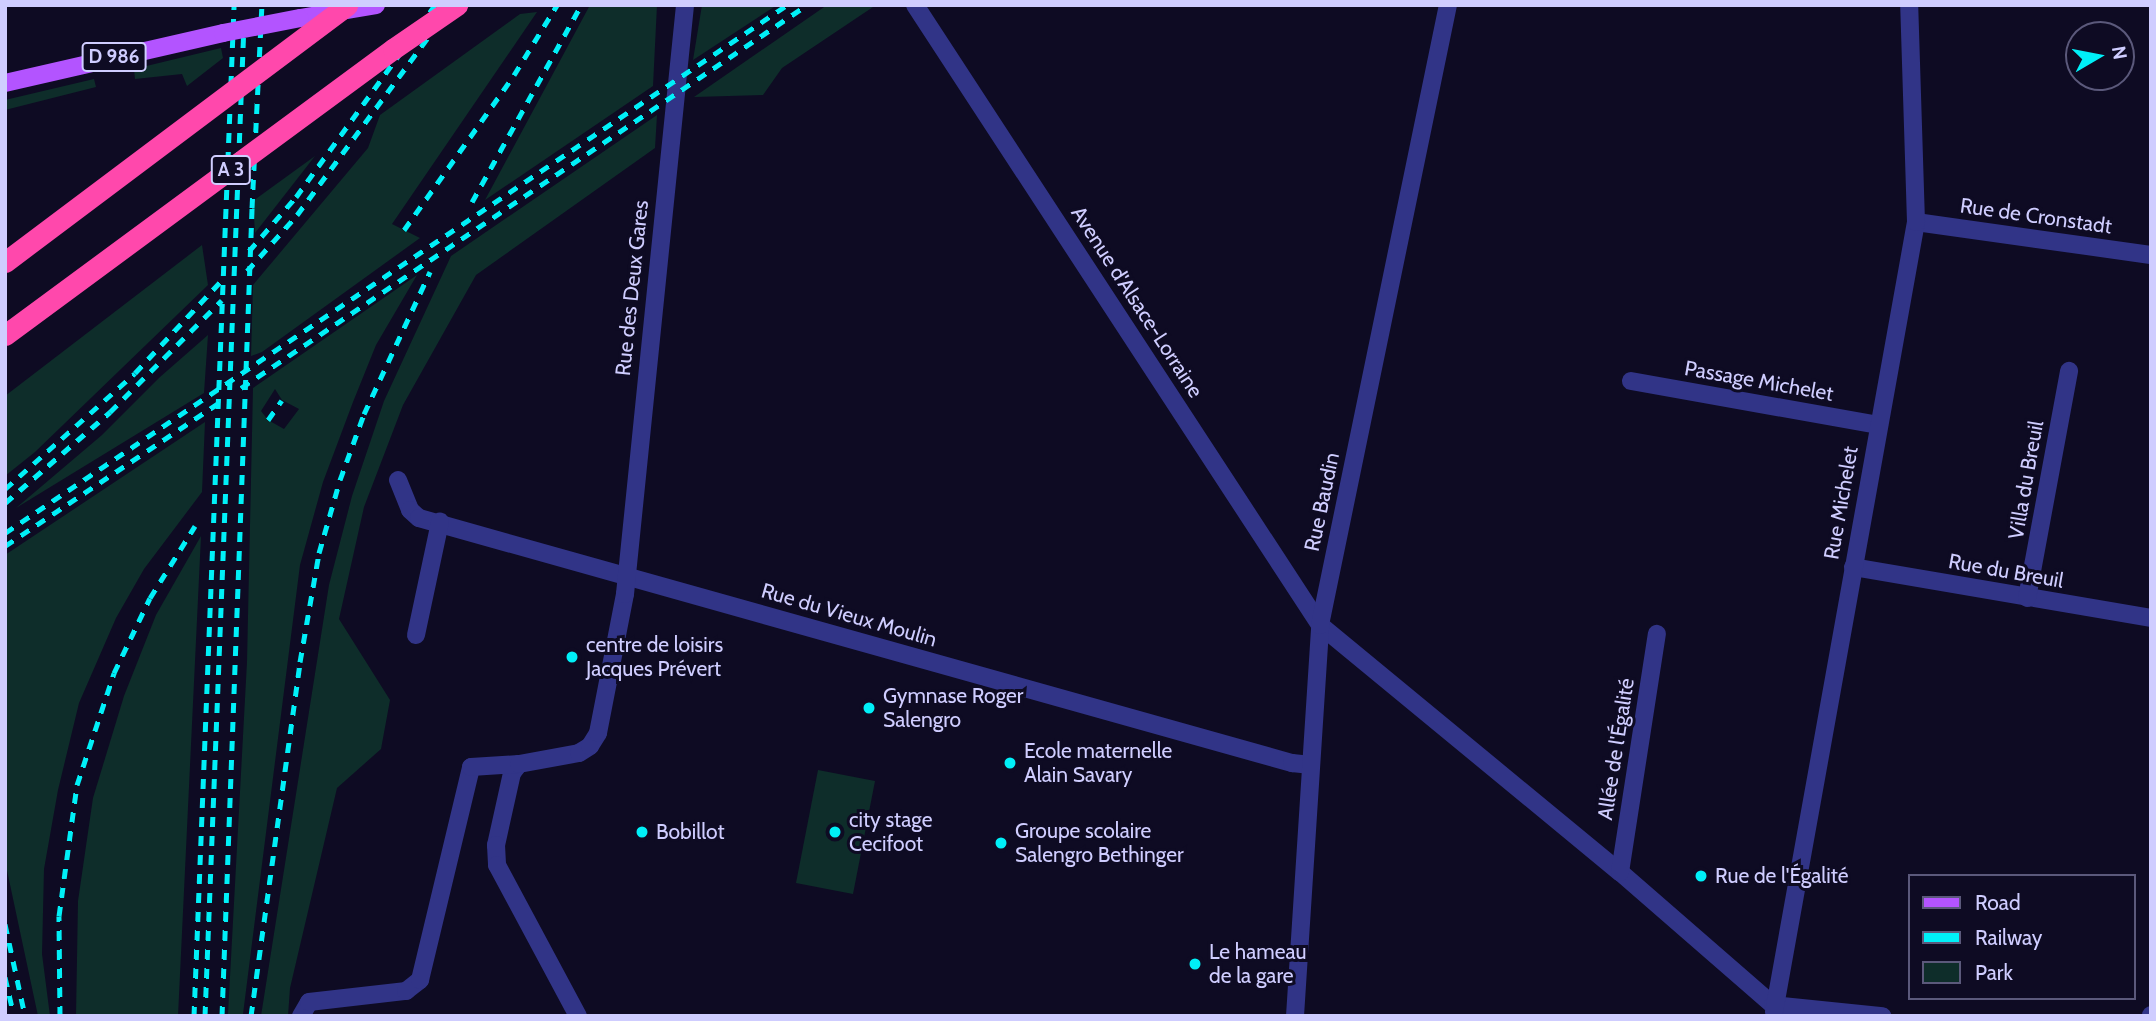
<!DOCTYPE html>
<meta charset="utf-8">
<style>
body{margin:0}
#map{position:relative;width:2156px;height:1021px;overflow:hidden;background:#0e0b23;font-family:Cabin,sans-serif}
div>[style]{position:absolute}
.green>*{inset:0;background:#0e2d2a}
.minor>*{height:18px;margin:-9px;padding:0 9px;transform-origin:9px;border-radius:9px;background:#313487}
.major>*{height:18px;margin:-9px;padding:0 9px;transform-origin:9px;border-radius:9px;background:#b354ff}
.rail>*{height:5px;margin-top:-2.5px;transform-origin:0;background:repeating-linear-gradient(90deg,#00f0f8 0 10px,transparent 0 19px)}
.major-bridge>*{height:18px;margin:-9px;padding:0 9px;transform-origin:9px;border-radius:9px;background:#b354ff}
.highway-bridge>*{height:21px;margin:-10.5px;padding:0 10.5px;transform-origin:10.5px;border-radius:10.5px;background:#ff48ac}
.dots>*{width:19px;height:19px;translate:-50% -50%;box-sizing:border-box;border:4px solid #0e0b23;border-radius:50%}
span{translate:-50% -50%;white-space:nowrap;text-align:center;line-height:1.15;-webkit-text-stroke:6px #0e0b23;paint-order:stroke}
.shield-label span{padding:2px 5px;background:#0e0b23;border:2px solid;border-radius:5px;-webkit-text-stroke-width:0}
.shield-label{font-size:19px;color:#cfcdff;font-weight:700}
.street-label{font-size:21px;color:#cfcdff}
.poi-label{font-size:21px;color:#cfcdff}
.left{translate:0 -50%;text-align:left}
.frame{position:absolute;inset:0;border:7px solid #cfcdff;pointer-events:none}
.legend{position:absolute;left:1908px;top:874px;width:228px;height:126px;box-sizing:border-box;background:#0e0b23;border:2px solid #5b597b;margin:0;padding:9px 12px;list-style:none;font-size:21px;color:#cfcdff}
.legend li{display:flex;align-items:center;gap:14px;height:35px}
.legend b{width:35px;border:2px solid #5b597b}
.north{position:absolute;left:2065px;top:21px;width:70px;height:70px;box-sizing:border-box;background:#0e0b23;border:2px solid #5b597b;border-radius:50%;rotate:80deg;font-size:19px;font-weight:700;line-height:28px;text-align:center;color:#cfcdff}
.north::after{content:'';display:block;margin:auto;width:24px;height:32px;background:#00f0f8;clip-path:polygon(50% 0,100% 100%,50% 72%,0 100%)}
</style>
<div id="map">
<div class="green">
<div style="clip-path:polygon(590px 5px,657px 5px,653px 86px,485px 200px)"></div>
<div style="clip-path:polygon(702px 5px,777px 5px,693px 60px)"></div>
<div style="clip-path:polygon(827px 5px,876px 5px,782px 68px,763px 95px,694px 97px)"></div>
<div style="clip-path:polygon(537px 12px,392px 224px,420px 238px,262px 352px,251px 356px,253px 285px,368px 148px,380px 115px,520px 14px)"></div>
<div style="clip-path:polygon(221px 48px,223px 58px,187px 86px,182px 74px,135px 79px,134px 69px)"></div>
<div style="clip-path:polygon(94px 79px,96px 87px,5px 110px,5px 100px)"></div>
<div style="clip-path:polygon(657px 115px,655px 148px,476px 275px,403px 405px,364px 507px,339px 619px,390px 700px,381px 749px,337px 788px,290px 988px,288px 1016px,261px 1016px,329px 585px,352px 496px,384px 401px,451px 256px)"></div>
<div style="clip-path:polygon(315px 156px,255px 233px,253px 201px)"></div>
<div style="clip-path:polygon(202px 245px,208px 285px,35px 452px,5px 476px,5px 396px)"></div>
<div style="clip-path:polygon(evenodd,417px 275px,376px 345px,353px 402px,323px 482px,300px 565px,243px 1014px,228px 1014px,247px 662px,253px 388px,417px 275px,275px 389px,282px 400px,299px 409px,284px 429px,268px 420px,261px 411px,275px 389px)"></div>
<div style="clip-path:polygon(208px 335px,204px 393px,16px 508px,102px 435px,160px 377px)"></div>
<div style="clip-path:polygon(205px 422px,202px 492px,144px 569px,116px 618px,79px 703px,58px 790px,44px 869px,42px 954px,50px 1016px,38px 1016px,5px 861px,5px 555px)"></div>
<div style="clip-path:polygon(201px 536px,178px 1016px,76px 1016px,78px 901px,93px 798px,124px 696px,156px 615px)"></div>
<div style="clip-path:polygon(818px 770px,875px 781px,853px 894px,796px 883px)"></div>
</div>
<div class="minor">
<div style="left:915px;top:5px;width:741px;rotate:56.85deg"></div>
<div style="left:1320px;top:625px;width:389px;rotate:39.5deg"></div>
<div style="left:1620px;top:872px;width:203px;rotate:41deg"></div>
<div style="left:1916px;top:222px;width:237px;rotate:8deg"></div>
<div style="left:1631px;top:381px;width:252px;rotate:10.1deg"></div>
<div style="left:398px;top:480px;width:32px;rotate:68deg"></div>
<div style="left:410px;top:510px;width:12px;rotate:42deg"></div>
<div style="left:419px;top:518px;width:907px;rotate:15.68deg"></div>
<div style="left:1292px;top:763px;width:19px;rotate:6deg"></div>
<div style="left:1853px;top:567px;width:302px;rotate:9.7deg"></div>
<div style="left:2027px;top:598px;width:231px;rotate:-79.5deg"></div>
<div style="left:416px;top:635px;width:116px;rotate:-78deg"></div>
<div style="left:519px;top:764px;width:11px;rotate:128deg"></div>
<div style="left:512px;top:773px;width:74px;rotate:102.5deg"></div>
<div style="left:496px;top:845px;width:20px;rotate:87deg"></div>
<div style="left:497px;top:865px;width:171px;rotate:61.8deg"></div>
<div style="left:1620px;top:872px;width:241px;rotate:-81.2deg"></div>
<div style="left:1773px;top:1005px;width:110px;rotate:5.8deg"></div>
<div style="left:1774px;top:1012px;width:803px;rotate:-79.81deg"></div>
<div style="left:1916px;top:222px;width:217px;rotate:-91.8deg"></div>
<div style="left:301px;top:1016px;width:16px;rotate:-60deg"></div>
<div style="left:309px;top:1002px;width:98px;rotate:-6.5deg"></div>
<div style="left:406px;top:991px;width:18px;rotate:-38deg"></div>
<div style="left:420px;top:980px;width:219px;rotate:-76.5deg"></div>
<div style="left:471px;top:767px;width:48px;rotate:-3.6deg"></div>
<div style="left:519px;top:764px;width:61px;rotate:-10.4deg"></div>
<div style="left:579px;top:753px;width:13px;rotate:-32deg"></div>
<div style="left:590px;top:746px;width:15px;rotate:-58deg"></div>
<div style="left:598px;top:733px;width:142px;rotate:-79deg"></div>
<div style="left:625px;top:594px;width:592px;rotate:-84.18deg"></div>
<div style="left:1295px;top:1016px;width:392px;rotate:-86.3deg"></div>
<div style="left:1320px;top:625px;width:633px;rotate:-78.34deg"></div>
<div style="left:2151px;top:1016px;width:1px;rotate:-90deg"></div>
</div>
<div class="major">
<div style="left:300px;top:18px;width:77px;rotate:-9.7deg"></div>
<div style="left:5px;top:83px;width:224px;rotate:-12.9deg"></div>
</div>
<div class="rail">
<div style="left:472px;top:202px;width:225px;rotate:-61deg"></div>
<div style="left:404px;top:230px;width:190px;rotate:-54.6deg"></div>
<div style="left:514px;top:75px;width:82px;rotate:-58.4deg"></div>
<div style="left:249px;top:251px;width:72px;rotate:-49deg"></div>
<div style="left:296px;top:197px;width:237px;rotate:-54.1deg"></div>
<div style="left:247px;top:271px;width:75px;rotate:-48.2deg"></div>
<div style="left:297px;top:215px;width:261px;rotate:-53.6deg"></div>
<div style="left:241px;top:388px;width:683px;rotate:-34.09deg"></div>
<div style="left:268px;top:420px;width:24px;rotate:-55deg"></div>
<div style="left:5px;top:489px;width:174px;rotate:-41.7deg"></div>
<div style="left:135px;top:373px;width:129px;rotate:-46.9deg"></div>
<div style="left:5px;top:503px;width:139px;rotate:-40.9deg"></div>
<div style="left:110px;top:412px;width:158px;rotate:-45deg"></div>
<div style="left:5px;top:533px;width:944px;rotate:-34.03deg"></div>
<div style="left:5px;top:546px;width:259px;rotate:-33.8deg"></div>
<div style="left:5px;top:924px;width:94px;rotate:77.7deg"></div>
<div style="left:5px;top:977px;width:40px;rotate:77deg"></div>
<div style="left:60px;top:1016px;width:100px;rotate:-90.6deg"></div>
<div style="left:59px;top:916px;width:132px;rotate:-82.2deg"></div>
<div style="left:77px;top:785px;width:118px;rotate:-71.7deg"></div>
<div style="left:114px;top:673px;width:83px;rotate:-64.4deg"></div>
<div style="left:150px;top:598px;width:85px;rotate:-58deg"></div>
<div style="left:194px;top:1016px;width:1012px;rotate:-87.73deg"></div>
<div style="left:205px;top:1016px;width:994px;rotate:-87.75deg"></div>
<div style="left:222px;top:1016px;width:809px;rotate:-87.87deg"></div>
<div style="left:252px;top:208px;width:203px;rotate:-87.2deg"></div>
<div style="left:251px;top:1016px;width:357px;rotate:-82.1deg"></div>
<div style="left:300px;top:662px;width:111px;rotate:-80.1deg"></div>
<div style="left:319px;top:553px;width:76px;rotate:-74deg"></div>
<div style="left:340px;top:480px;width:70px;rotate:-70deg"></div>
<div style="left:364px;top:414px;width:157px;rotate:-65.1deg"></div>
</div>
<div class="major-bridge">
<div style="left:223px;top:33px;width:78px;rotate:-11deg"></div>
</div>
<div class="highway-bridge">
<div style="left:5px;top:262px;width:428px;rotate:-36.9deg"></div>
<div style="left:5px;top:335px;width:482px;rotate:-36.4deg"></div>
<div style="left:393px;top:49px;width:78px;rotate:-34.5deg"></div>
</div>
<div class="dots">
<div style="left:572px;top:657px;background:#00f0f8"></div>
<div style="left:869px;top:708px;background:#00f0f8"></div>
<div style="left:1010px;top:763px;background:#00f0f8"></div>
<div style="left:642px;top:832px;background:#00f0f8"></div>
<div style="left:835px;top:832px;background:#00f0f8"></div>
<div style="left:1001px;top:843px;background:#00f0f8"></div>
<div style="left:1701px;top:876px;background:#00f0f8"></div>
<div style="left:1195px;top:964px;background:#00f0f8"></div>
</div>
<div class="shield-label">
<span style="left:114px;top:57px">D 986</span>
<span style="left:231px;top:170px">A 3</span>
</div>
<div class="street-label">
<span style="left:2036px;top:216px;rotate:8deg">Rue de Cronstadt</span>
<span style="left:632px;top:288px;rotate:-84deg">Rue des Deux Gares</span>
<span style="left:1137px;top:302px;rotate:57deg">Avenue d'Alsace-Lorraine</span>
<span style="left:1759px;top:381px;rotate:10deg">Passage Michelet</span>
<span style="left:2026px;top:480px;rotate:-80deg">Villa du Breuil</span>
<span style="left:1322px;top:502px;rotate:-78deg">Rue Baudin</span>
<span style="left:1841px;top:503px;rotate:-80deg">Rue Michelet</span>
<span style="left:2006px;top:571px;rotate:10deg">Rue du Breuil</span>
<span style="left:849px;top:615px;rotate:16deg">Rue du Vieux Moulin</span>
<span style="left:1616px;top:749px;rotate:-81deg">Allée de l'Égalité</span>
</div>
<div class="poi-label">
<span class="left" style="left:586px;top:657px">centre de loisirs<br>Jacques Prévert</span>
<span class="left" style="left:883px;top:708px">Gymnase Roger<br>Salengro</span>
<span class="left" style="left:1024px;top:763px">Ecole maternelle<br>Alain Savary</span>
<span class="left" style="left:849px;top:832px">city stage<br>Cecifoot</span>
<span class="left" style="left:1015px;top:843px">Groupe scolaire<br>Salengro Bethinger</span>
<span class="left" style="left:656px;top:832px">Bobillot</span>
<span class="left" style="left:1715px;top:876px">Rue de l'Égalité</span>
<span class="left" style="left:1209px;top:964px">Le hameau<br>de la gare</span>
</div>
<div class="frame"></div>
<ul class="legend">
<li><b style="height:9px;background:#b354ff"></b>Road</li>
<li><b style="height:9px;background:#00f0f8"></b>Railway</li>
<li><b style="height:19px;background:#0e2d2a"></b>Park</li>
</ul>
<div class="north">N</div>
</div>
